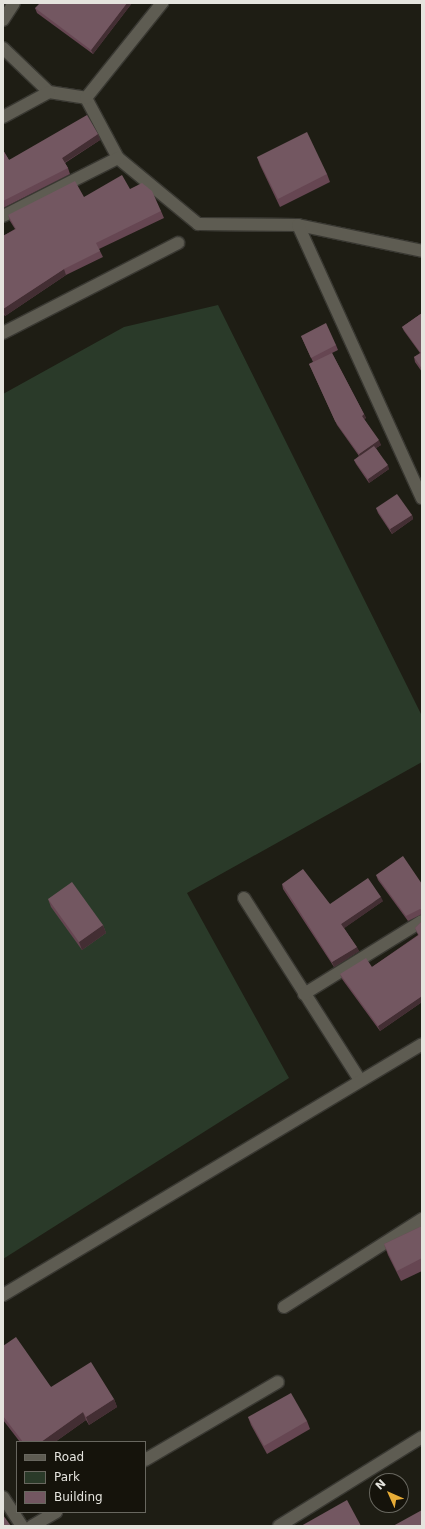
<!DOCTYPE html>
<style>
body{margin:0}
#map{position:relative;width:425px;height:1529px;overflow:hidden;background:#1e1d14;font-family:"DejaVu Sans",sans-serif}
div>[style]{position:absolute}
.green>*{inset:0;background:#2a3a29}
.roads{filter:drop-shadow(1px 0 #393832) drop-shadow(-1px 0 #393832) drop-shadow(0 1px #393832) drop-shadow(0 -1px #393832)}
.street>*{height:12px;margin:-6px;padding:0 6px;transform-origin:6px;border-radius:6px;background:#5e5c52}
.wall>*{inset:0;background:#664652}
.shaded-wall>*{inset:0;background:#432e33}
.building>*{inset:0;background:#735761}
span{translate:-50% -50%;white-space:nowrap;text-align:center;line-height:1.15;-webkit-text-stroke:3px #15130b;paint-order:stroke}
.frame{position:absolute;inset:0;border:4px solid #e5e4de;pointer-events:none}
.legend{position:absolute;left:16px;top:1441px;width:130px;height:72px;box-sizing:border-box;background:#15130b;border:1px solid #68675f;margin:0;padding:5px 7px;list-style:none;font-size:12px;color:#e5e4de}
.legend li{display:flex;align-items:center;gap:8px;height:20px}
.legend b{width:20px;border:1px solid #68675f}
.north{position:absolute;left:369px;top:1473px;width:40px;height:40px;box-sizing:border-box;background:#15130b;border:1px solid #68675f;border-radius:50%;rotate:315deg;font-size:11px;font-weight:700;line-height:16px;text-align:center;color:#e5e4de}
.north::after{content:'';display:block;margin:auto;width:14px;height:18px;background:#e7ac37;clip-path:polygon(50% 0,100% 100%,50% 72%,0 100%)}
</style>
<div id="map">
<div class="green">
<div style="clip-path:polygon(218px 305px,422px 716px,422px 762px,187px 893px,289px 1078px,3px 1259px,3px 394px,124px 327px)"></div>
</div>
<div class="roads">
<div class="street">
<div style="left:3px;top:20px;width:20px;rotate:-57deg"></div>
<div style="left:3px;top:48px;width:64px;rotate:43.7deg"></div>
<div style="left:49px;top:92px;width:37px;rotate:9deg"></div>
<div style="left:86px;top:98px;width:68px;rotate:61.9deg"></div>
<div style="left:118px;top:158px;width:104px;rotate:39.5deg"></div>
<div style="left:198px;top:224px;width:100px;rotate:0.6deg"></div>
<div style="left:298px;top:225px;width:127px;rotate:11.8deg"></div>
<div style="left:86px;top:98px;width:122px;rotate:-51.3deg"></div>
<div style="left:3px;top:117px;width:52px;rotate:-28.5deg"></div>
<div style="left:3px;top:216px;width:129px;rotate:-26.8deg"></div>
<div style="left:298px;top:225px;width:300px;rotate:65.6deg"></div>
<div style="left:3px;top:333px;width:197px;rotate:-27.2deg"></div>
<div style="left:244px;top:898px;width:216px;rotate:57.5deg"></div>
<div style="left:304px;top:994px;width:139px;rotate:-31.7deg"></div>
<div style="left:3px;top:1295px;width:488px;rotate:-30.9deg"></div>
<div style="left:284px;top:1307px;width:164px;rotate:-32.5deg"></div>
<div style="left:145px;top:1460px;width:154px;rotate:-30.4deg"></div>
<div style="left:3px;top:1497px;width:35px;rotate:57deg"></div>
<div style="left:32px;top:1526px;width:28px;rotate:-30deg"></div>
<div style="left:279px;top:1526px;width:168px;rotate:-31.9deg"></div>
</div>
</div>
<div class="wall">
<div style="clip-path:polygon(132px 3px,93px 54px,37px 13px,35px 8px)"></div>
<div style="clip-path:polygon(98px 134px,100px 140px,65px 163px,68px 168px,70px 174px,3px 208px,3px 150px,9px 160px)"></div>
<div style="clip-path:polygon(257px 157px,327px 174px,330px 182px,280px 207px,260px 165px)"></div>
<div style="clip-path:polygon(130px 189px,161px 211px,164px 218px,99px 249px,103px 257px,66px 275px,5px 316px,3px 313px,3px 236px,15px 229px,10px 221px,8px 215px,84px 197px)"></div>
<div style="clip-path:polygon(422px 313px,422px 372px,415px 362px,414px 357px,420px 353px,404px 331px,402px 327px)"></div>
<div style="clip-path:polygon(301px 336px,336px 345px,338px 350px,332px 353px,366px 418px,364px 419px,381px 445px,376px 448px,389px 469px,369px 483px,356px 464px,354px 460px,359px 456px,337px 425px,311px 368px,309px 364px,313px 362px)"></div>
<div style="clip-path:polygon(376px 508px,412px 515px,413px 519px,392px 534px,378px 513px)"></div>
<div style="clip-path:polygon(376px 875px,422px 884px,422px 914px,408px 921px,378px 880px)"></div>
<div style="clip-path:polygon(282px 884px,330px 904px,383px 901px,344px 928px,359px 951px,334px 967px,283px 889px)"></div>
<div style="clip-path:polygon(48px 899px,103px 925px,106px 933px,82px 950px,51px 907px)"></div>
<div style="clip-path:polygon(422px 921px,422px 1002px,380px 1031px,342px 979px,340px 974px,372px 967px,418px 935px,415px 928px)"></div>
<div style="clip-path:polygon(422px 1226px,422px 1271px,401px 1281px,388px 1255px,384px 1244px)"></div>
<div style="clip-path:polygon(3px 1346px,51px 1387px,114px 1399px,117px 1407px,89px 1425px,86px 1420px,55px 1442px,20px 1442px,3px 1420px)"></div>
<div style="clip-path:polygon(248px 1417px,307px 1421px,310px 1429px,267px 1454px,251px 1425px)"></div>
</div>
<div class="shaded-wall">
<div style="clip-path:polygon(127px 3px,132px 3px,93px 54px,91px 50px)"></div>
<div style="clip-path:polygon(98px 134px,100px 140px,64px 163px,62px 158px)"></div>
<div style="clip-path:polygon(64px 269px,66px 275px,5px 316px,3px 309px)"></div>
<div style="clip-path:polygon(364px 414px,366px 418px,363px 420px,362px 416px)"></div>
<div style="clip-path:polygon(379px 440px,381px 445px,360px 458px,359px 454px)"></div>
<div style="clip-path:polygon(388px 465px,389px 469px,369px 483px,368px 479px)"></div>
<div style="clip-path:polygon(412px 515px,413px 519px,392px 534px,390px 529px)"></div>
<div style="clip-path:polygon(381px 897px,383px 901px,343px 929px,341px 924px)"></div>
<div style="clip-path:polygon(103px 925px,106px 933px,82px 950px,79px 942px)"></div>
<div style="clip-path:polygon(357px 947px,359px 951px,334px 967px,332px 962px)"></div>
<div style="clip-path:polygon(422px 996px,422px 1002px,380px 1031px,378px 1026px)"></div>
<div style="clip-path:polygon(114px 1399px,117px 1407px,89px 1425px,86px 1417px)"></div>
<div style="clip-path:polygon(83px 1412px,86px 1420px,55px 1442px,41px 1442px)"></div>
</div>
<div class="building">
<div style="clip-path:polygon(40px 3px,127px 3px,91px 50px,35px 8px)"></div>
<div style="clip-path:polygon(87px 115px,98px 134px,62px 158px,68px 168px,3px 201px,3px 150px,9px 160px)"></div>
<div style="clip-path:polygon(307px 132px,327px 174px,278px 199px,257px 157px)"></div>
<div style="clip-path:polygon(122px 175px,130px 189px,142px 183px,152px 191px,161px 211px,96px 243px,100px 251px,64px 269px,3px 309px,3px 236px,16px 229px,8px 215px,75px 181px,84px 197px)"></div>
<div style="clip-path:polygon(422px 313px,422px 369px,414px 357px,421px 353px,402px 327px)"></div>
<div style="clip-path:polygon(326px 323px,336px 345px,311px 358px,301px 336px)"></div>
<div style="clip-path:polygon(332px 353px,364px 414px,362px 416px,379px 440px,359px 454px,335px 421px,309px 364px)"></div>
<div style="clip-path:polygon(374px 446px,388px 465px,368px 479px,354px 460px)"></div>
<div style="clip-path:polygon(397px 494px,412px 515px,390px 529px,376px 508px)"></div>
<div style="clip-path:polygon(403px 856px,422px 884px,422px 910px,420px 909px,406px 916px,376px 875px)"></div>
<div style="clip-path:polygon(303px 869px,330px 904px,368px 878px,381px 897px,341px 924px,357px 947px,332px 962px,282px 884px)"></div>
<div style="clip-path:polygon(72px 882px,103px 925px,79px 942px,48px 899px)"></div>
<div style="clip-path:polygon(422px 921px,422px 996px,378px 1026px,340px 974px,366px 958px,372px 967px,419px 935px,415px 928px)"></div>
<div style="clip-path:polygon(422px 1226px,422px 1258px,397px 1271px,384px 1244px)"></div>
<div style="clip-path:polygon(16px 1337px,51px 1387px,91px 1362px,114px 1399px,86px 1417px,83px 1412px,41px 1442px,23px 1442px,3px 1416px,3px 1346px)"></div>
<div style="clip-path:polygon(291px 1393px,307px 1421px,264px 1446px,248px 1417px)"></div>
<div style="clip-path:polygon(347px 1500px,361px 1526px,301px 1526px)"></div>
<div style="clip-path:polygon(422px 1510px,422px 1526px,393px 1526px)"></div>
<div style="clip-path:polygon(3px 1515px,11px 1526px,3px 1526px)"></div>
</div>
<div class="frame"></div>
<ul class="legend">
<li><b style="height:5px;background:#5e5c52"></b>Road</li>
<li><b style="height:11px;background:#2a3a29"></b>Park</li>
<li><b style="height:11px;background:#735761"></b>Building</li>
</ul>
<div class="north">N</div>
</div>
